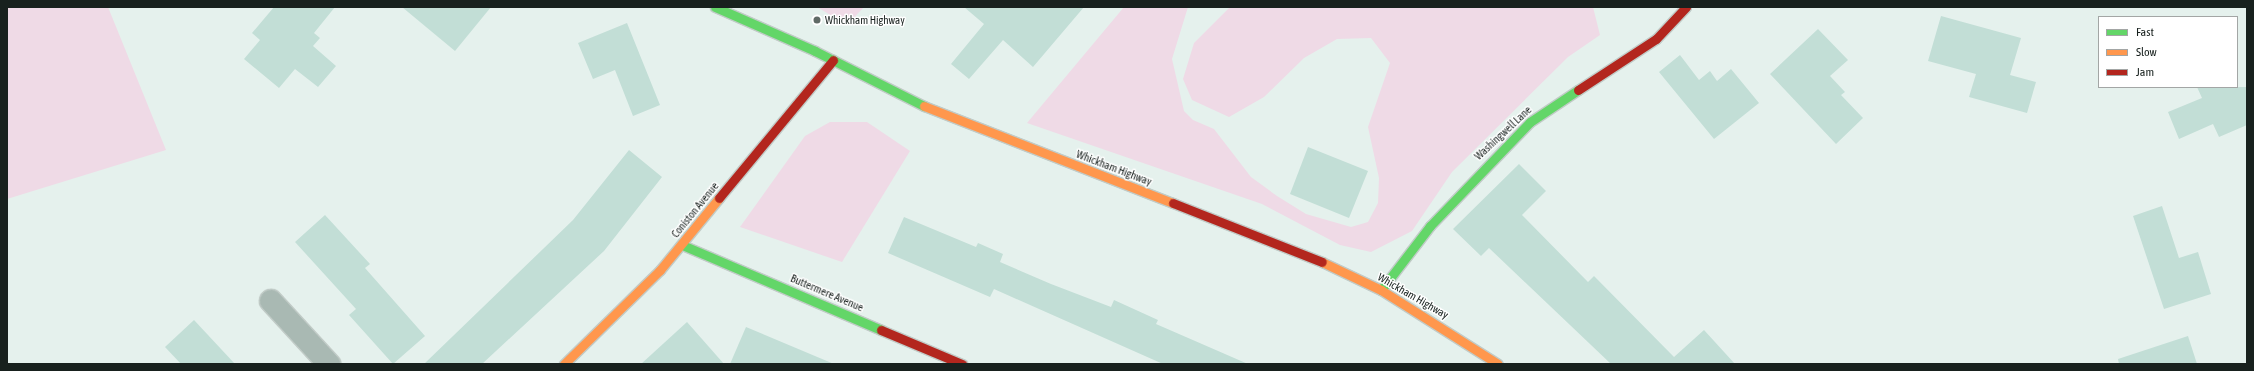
<!DOCTYPE html>
<style>
body{margin:0}
#map{position:relative;width:2254px;height:371px;overflow:hidden;background:#e5f1ed;font-family:"Asap Condensed",sans-serif}
div>[style]{position:absolute}
.green>*{inset:0;background:#efdae6}
.building>*{inset:0;background:#c2ded6}
.roads{filter:drop-shadow(1px 0 #c1cbc7) drop-shadow(-1px 0 #c1cbc7) drop-shadow(0 1px #c1cbc7) drop-shadow(0 -1px #c1cbc7)}
.street>*{height:22px;margin:-11px;padding:0 11px;transform-origin:11px;border-radius:11px;background:#a9b9b3}
.fast>*{height:9px;margin:-4.5px;padding:0 4.5px;transform-origin:4.5px;border-radius:4.5px;background:#63d668}
.slow>*{height:9px;margin:-4.5px;padding:0 4.5px;transform-origin:4.5px;border-radius:4.5px;background:#ff974d}
.jam>*{height:9px;margin:-4.5px;padding:0 4.5px;transform-origin:4.5px;border-radius:4.5px;background:#b3261e}
.dots>*{width:11px;height:11px;translate:-50% -50%;box-sizing:border-box;border:2px solid #fff;border-radius:50%}
span{translate:-50% -50%;white-space:nowrap;text-align:center;line-height:1.15;-webkit-text-stroke:3px #fff;paint-order:stroke}
.poi-label{font-size:11px;color:#18211e}
.left{translate:0 -50%;text-align:left}
.street-label{font-size:11px;color:#18211e}
.frame{position:absolute;inset:0;border:8px solid #18211e;pointer-events:none}
.legend{position:absolute;left:2098px;top:16px;width:140px;height:72px;box-sizing:border-box;background:#fff;border:1px solid #a3a6a5;margin:0;padding:5px 7px;list-style:none;font-size:12px;color:#18211e}
.legend li{display:flex;align-items:center;gap:8px;height:20px}
.legend b{width:20px;border:1px solid #a3a6a5}
</style>
<div id="map">
<div class="green">
<div style="clip-path:polygon(7px 7px,108px 7px,166px 150px,7px 199px)"></div>
<div style="clip-path:polygon(817px 7px,864px 7px,847px 25px)"></div>
<div style="clip-path:polygon(1124px 7px,1188px 7px,1172px 59px,1184px 111px,1193px 120px,1214px 129px,1251px 177px,1277px 196px,1306px 214px,1351px 227px,1368px 222px,1378px 203px,1379px 178px,1368px 127px,1390px 63px,1371px 38px,1337px 39px,1304px 58px,1264px 97px,1229px 117px,1192px 100px,1183px 79px,1194px 43px,1230px 7px,1593px 7px,1600px 35px,1568px 57px,1452px 172px,1412px 231px,1371px 252px,1340px 245px,1262px 204px,1027px 123px)"></div>
<div style="clip-path:polygon(830px 122px,867px 122px,910px 151px,842px 262px,740px 227px,805px 136px)"></div>
</div>
<div class="building">
<div style="clip-path:polygon(274px 7px,335px 7px,314px 33px,320px 38px,313px 46px,336px 66px,318px 87px,295px 69px,279px 88px,244px 59px,260px 40px,252px 33px)"></div>
<div style="clip-path:polygon(402px 7px,491px 7px,455px 51px)"></div>
<div style="clip-path:polygon(964px 7px,1084px 7px,1033px 67px,1003px 40px,969px 79px,951px 64px,984px 24px)"></div>
<div style="clip-path:polygon(1941px 16px,2021px 38px,2010px 75px,2036px 82px,2027px 113px,1969px 97px,1976px 74px,1928px 61px)"></div>
<div style="clip-path:polygon(627px 23px,660px 105px,633px 116px,615px 70px,593px 79px,578px 43px)"></div>
<div style="clip-path:polygon(1818px 29px,1848px 60px,1830px 76px,1845px 92px,1841px 95px,1863px 118px,1836px 144px,1770px 74px)"></div>
<div style="clip-path:polygon(1680px 55px,1699px 80px,1710px 71px,1717px 81px,1731px 69px,1759px 103px,1714px 139px,1659px 72px)"></div>
<div style="clip-path:polygon(2197px 87px,2247px 87px,2247px 125px,2219px 137px,2213px 124px,2179px 139px,2168px 112px,2202px 98px)"></div>
<div style="clip-path:polygon(1308px 147px,1368px 171px,1349px 218px,1290px 194px)"></div>
<div style="clip-path:polygon(629px 150px,662px 177px,604px 251px,482px 364px,424px 364px,573px 220px)"></div>
<div style="clip-path:polygon(1519px 164px,1546px 191px,1522px 215px,1588px 282px,1594px 276px,1674px 357px,1704px 330px,1735px 364px,1611px 364px,1489px 248px,1481px 256px,1453px 229px)"></div>
<div style="clip-path:polygon(2162px 206px,2179px 258px,2198px 252px,2211px 294px,2164px 309px,2133px 216px)"></div>
<div style="clip-path:polygon(325px 215px,370px 264px,365px 268px,425px 336px,393px 364px,349px 315px,356px 309px,295px 242px)"></div>
<div style="clip-path:polygon(904px 217px,976px 247px,978px 243px,1003px 254px,1000px 262px,1051px 284px,1111px 307px,1114px 300px,1158px 320px,1156px 324px,1248px 364px,1163px 364px,994px 289px,990px 297px,888px 253px)"></div>
<div style="clip-path:polygon(194px 320px,235px 364px,181px 364px,165px 347px)"></div>
<div style="clip-path:polygon(687px 322px,724px 364px,641px 364px)"></div>
<div style="clip-path:polygon(746px 327px,834px 364px,730px 364px)"></div>
<div style="clip-path:polygon(2188px 336px,2197px 364px,2119px 364px,2118px 359px)"></div>
</div>
<div class="roads">
<div class="street">
<div style="left:271px;top:301px;width:86px;rotate:47.4deg"></div>
</div>
<div class="fast">
<div style="left:715px;top:7px;width:109px;rotate:23.7deg"></div>
<div style="left:815px;top:51px;width:122px;rotate:26.8deg"></div>
<div style="left:682px;top:245px;width:216px;rotate:23.1deg"></div>
<div style="left:1381px;top:290px;width:81px;rotate:-52.6deg"></div>
<div style="left:1430px;top:226px;width:144px;rotate:-46.1deg"></div>
<div style="left:1530px;top:122px;width:58px;rotate:-33.7deg"></div>
</div>
<div class="slow">
<div style="left:924px;top:106px;width:267px;rotate:21.3deg"></div>
<div style="left:1322px;top:262px;width:65px;rotate:25.4deg"></div>
<div style="left:1381px;top:290px;width:138px;rotate:32.3deg"></div>
<div style="left:564px;top:364px;width:134px;rotate:-44.4deg"></div>
<div style="left:660px;top:270px;width:93px;rotate:-50.7deg"></div>
</div>
<div class="jam">
<div style="left:1578px;top:90px;width:93px;rotate:-33.2deg"></div>
<div style="left:1656px;top:39px;width:44px;rotate:-46.8deg"></div>
<div style="left:719px;top:198px;width:179px;rotate:-50.4deg"></div>
<div style="left:1173px;top:203px;width:160px;rotate:21.6deg"></div>
<div style="left:881px;top:330px;width:88px;rotate:22.8deg"></div>
</div>
</div>
<div class="dots">
<div style="left:817px;top:20px;background:#606a66"></div>
</div>
<div class="poi-label">
<span class="left" style="left:825px;top:20px">Whickham Highway</span>
</div>
<div class="street-label">
<span style="left:1503px;top:133px;rotate:-43deg">Washingwell Lane</span>
<span style="left:1114px;top:168px;rotate:21deg">Whickham Highway</span>
<span style="left:695px;top:210px;rotate:-51deg">Coniston Avenue</span>
<span style="left:827px;top:293px;rotate:23deg">Buttermere Avenue</span>
<span style="left:1413px;top:296px;rotate:30deg">Whickham Highway</span>
</div>
<div class="frame"></div>
<ul class="legend">
<li><b style="height:5px;background:#63d668"></b>Fast</li>
<li><b style="height:5px;background:#ff974d"></b>Slow</li>
<li><b style="height:5px;background:#b3261e"></b>Jam</li>
</ul>
</div>
